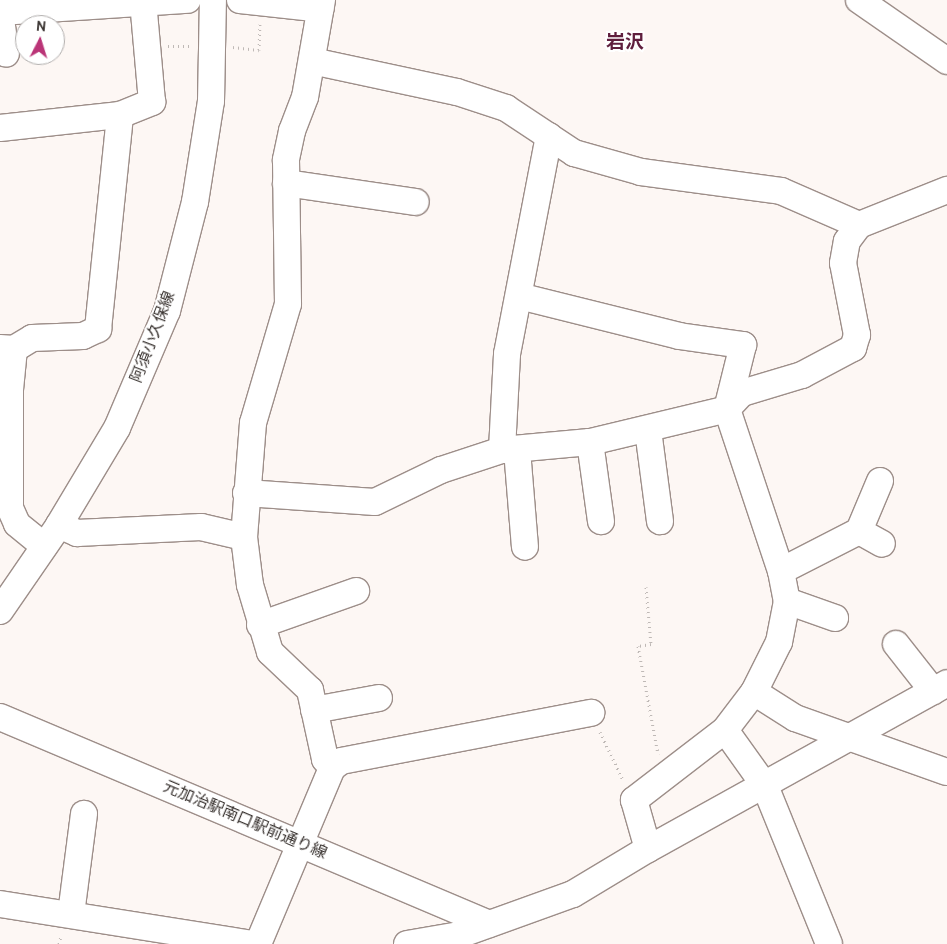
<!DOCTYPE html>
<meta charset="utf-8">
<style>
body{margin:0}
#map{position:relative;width:947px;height:944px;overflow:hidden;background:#fdf7f4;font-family:Cabin,"Noto Sans JP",sans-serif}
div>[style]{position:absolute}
.path>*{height:3px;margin-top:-1.5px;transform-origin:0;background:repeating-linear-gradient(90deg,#bfb9b6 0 1px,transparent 0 5px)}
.roads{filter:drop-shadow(1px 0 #9d8e89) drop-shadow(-1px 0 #9d8e89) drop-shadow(0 1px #9d8e89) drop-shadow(0 -1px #9d8e89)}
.minor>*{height:26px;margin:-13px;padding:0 13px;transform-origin:13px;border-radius:13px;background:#fff}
span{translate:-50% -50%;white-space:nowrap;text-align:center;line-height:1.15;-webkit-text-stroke:4px #fff;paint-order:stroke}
.street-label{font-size:16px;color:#393330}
.quarter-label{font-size:19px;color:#5f1e3d;font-weight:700}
.north{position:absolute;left:15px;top:15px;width:50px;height:50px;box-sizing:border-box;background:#fff;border:1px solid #b0adac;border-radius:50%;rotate:5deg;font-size:14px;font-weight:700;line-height:20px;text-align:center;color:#393330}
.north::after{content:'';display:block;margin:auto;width:18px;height:22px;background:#ba3477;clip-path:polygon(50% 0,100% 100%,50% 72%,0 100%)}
</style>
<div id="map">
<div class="path">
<div style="left:168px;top:46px;width:22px"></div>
<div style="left:233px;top:47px;width:26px;rotate:7deg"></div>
<div style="left:259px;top:50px;width:26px;rotate:-88deg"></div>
<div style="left:646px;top:587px;width:57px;rotate:85deg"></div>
<div style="left:651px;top:644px;width:13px;rotate:171deg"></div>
<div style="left:638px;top:646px;width:110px;rotate:79.5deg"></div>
<div style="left:600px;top:732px;width:53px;rotate:64.4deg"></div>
<div style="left:59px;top:944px;width:8px;rotate:-76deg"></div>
</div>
<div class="roads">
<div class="minor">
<div style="left:240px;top:0;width:81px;rotate:6.3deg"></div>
<div style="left:322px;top:0;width:98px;rotate:99.9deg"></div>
<div style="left:305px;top:97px;width:36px;rotate:111deg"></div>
<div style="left:292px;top:131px;width:30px;rotate:102deg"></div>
<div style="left:286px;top:160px;width:144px;rotate:89.2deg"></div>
<div style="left:288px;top:304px;width:124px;rotate:106.4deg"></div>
<div style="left:253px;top:423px;width:114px;rotate:94.5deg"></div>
<div style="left:244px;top:537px;width:48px;rotate:82.9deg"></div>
<div style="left:250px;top:585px;width:70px;rotate:73.4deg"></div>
<div style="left:270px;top:652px;width:55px;rotate:43.5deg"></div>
<div style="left:310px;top:690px;width:71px;rotate:77.7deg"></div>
<div style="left:325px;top:759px;width:11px;rotate:52deg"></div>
<div style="left:859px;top:0;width:107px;rotate:34.7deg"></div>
<div style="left:0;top:12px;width:188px;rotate:-3.7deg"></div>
<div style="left:0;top:12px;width:42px;rotate:81.9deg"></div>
<div style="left:312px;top:61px;width:148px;rotate:12.1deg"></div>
<div style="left:457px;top:92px;width:52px;rotate:18.1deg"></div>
<div style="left:506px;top:108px;width:82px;rotate:33.5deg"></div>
<div style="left:574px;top:153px;width:70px;rotate:15.8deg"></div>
<div style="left:641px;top:172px;width:141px;rotate:7.7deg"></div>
<div style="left:781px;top:191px;width:85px;rotate:23.6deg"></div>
<div style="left:859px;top:225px;width:95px;rotate:-21.7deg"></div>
<div style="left:0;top:128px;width:121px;rotate:-6.2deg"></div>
<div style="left:120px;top:115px;width:35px;rotate:-22deg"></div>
<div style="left:152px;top:102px;width:101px;rotate:-95.1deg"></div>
<div style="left:286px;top:183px;width:131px;rotate:8.3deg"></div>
<div style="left:519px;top:296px;width:165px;rotate:14deg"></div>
<div style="left:679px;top:336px;width:65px;rotate:8deg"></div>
<div style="left:743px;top:345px;width:66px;rotate:104deg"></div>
<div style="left:0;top:348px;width:14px;rotate:4deg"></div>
<div style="left:14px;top:349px;width:21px;rotate:-31deg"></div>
<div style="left:32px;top:338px;width:51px;rotate:-2.2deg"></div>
<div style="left:83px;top:336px;width:17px;rotate:-25deg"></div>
<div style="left:98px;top:329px;width:215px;rotate:-84.1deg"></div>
<div style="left:14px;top:349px;width:41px;rotate:95.6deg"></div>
<div style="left:10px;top:390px;width:118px;rotate:90deg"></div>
<div style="left:10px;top:508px;width:17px;rotate:66deg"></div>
<div style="left:17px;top:524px;width:35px;rotate:39deg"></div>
<div style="left:727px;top:409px;width:22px;rotate:-47deg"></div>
<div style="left:742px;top:393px;width:63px;rotate:-16.7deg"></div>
<div style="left:802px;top:375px;width:58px;rotate:-27.9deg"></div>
<div style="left:853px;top:348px;width:14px;rotate:-73deg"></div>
<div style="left:857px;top:335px;width:73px;rotate:-101deg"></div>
<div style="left:843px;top:263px;width:22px;rotate:-80deg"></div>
<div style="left:847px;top:241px;width:20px;rotate:-53deg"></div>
<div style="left:648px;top:430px;width:92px;rotate:82.5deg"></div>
<div style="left:590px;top:442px;width:80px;rotate:82.1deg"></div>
<div style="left:502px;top:450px;width:96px;rotate:-87deg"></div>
<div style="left:507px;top:354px;width:222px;rotate:-79.1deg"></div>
<div style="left:517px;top:450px;width:97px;rotate:85.3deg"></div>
<div style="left:880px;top:481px;width:54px;rotate:112.8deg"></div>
<div style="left:859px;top:531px;width:26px;rotate:29deg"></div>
<div style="left:246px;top:493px;width:129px;rotate:4deg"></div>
<div style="left:375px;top:502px;width:73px;rotate:-25.9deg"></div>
<div style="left:441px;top:470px;width:64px;rotate:-18.2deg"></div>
<div style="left:502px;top:450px;width:88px;rotate:-5.2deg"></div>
<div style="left:590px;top:442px;width:141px;rotate:-13.5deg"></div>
<div style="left:727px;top:409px;width:171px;rotate:71.6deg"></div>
<div style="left:781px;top:571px;width:31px;rotate:79deg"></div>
<div style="left:787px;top:601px;width:42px;rotate:101deg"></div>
<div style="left:779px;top:642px;width:56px;rotate:116.6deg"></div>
<div style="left:754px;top:692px;width:48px;rotate:127.3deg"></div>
<div style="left:725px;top:730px;width:115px;rotate:142.4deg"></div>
<div style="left:634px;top:800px;width:51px;rotate:74.1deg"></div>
<div style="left:59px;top:525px;width:20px;rotate:24deg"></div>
<div style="left:77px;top:533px;width:124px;rotate:-2.8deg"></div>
<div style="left:201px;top:527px;width:44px;rotate:13.1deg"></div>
<div style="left:781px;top:571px;width:88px;rotate:-27.1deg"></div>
<div style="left:787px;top:601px;width:51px;rotate:19.5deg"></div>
<div style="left:0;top:611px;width:104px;rotate:-55.5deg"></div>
<div style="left:59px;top:525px;width:113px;rotate:-59.1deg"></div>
<div style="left:117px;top:428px;width:127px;rotate:-66.9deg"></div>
<div style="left:167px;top:311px;width:113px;rotate:-75.6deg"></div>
<div style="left:195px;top:202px;width:102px;rotate:-81deg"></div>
<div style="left:211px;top:101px;width:101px;rotate:-88.9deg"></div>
<div style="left:260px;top:625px;width:102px;rotate:-19.5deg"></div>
<div style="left:896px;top:644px;width:60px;rotate:51.8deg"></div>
<div style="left:754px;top:692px;width:49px;rotate:32.4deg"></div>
<div style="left:795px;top:718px;width:161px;rotate:19.6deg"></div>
<div style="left:314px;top:710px;width:66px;rotate:-10.5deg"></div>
<div style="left:0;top:717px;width:531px;rotate:22.94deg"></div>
<div style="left:725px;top:730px;width:69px;rotate:54.5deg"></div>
<div style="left:765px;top:786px;width:170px;rotate:67.9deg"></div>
<div style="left:0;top:904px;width:256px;rotate:9deg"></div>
<div style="left:71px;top:914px;width:101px;rotate:-82.6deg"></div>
<div style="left:258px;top:944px;width:191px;rotate:-67.2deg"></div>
<div style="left:332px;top:768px;width:11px;rotate:-38deg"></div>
<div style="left:341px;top:761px;width:255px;rotate:-10.9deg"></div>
<div style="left:407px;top:944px;width:53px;rotate:-9.8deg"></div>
<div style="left:459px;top:935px;width:121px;rotate:-19.8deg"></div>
<div style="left:573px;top:894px;width:87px;rotate:-31deg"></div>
<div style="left:648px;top:849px;width:342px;rotate:-29deg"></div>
</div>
</div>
<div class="street-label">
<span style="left:153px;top:337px;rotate:-69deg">阿須小久保線</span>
<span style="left:245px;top:820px;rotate:23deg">元加治駅南口駅前通り線</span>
</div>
<div class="quarter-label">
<span style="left:625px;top:42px">岩沢</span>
</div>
<div class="north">N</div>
</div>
